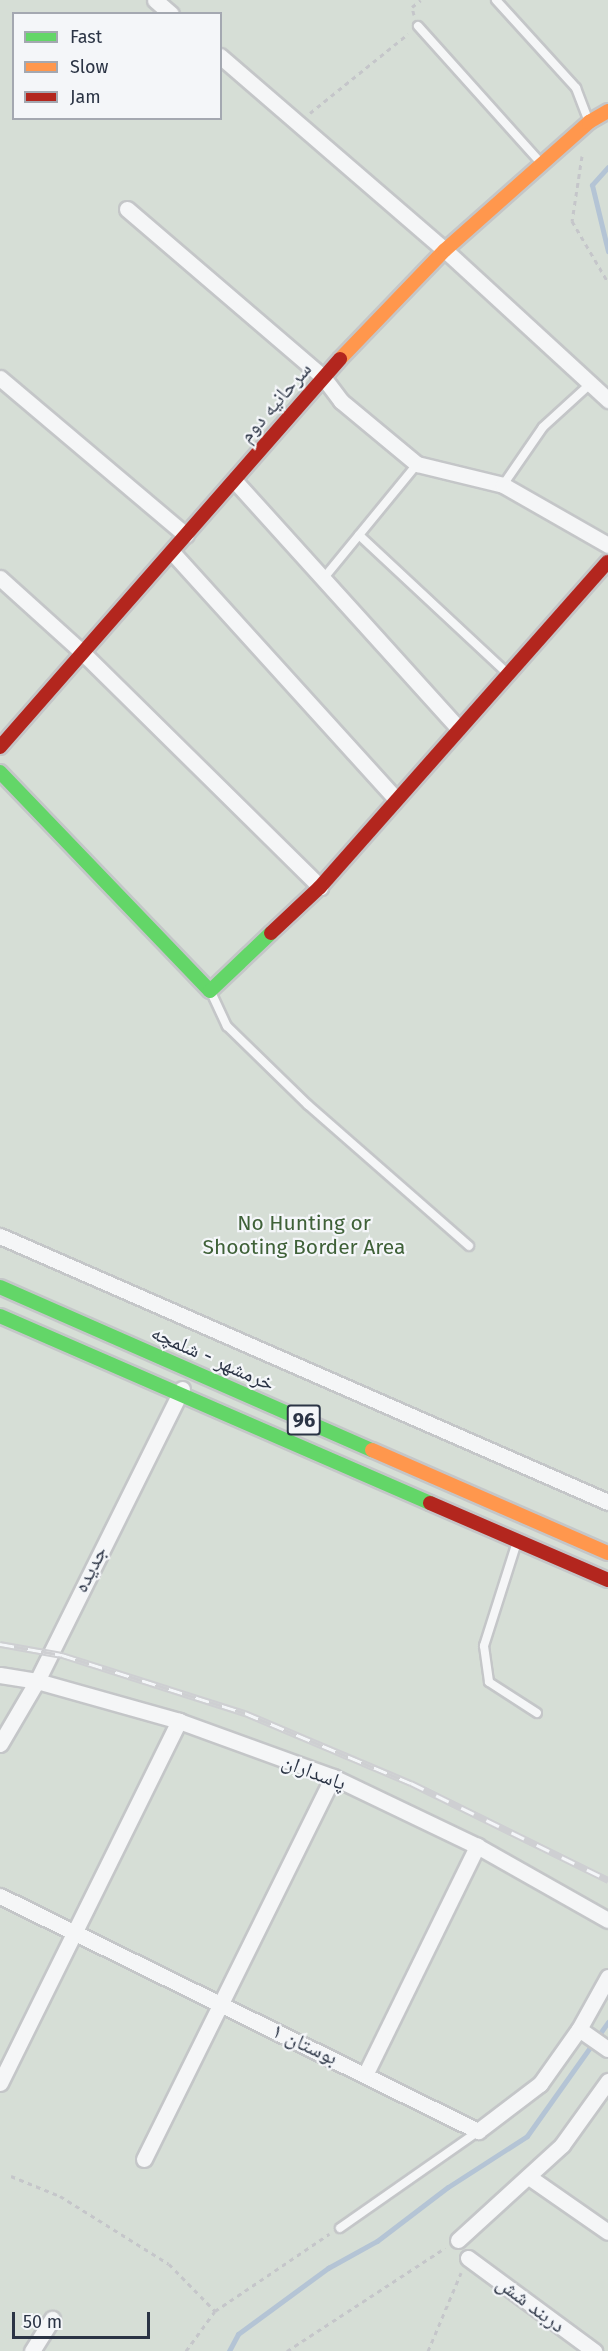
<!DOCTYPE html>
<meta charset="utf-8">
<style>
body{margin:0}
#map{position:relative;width:608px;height:2351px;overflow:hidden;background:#e6e8ea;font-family:"Fira Sans","Noto Naskh Arabic",sans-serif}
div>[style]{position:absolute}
.green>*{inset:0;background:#d6ded6}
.stream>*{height:5px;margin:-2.5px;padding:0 2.5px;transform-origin:2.5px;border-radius:2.5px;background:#b4c4d5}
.path>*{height:3px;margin-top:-1.5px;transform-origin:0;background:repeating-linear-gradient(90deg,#c5c6ca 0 4.5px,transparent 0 9px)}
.roads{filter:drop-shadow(2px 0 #c4c6c8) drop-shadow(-2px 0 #c4c6c8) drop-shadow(0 2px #c4c6c8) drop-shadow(0 -2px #c4c6c8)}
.lane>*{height:8px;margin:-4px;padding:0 4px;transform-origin:4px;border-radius:4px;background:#f5f6f7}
.street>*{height:15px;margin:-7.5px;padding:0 7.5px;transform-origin:7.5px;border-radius:7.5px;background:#f5f6f7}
.fast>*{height:14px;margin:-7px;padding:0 7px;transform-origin:7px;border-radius:7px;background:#63d668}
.slow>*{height:14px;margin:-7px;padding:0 7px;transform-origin:7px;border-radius:7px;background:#ff974d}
.jam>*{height:14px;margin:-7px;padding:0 7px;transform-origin:7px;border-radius:7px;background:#b3261e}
.rail>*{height:7px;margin-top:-3.5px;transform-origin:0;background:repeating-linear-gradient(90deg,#f4f6f9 0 14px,#cecfd2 0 28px);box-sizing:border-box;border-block:2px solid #cecfd2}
span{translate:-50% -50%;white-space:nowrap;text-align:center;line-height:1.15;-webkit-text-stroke:4.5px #f4f6f9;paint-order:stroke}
.shield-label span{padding:2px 4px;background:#f4f6f9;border:2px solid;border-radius:4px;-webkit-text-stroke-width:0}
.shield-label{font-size:20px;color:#2b3445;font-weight:700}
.street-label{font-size:21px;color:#2b3445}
.park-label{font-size:21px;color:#3f6138}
.legend{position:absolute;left:12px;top:12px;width:210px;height:108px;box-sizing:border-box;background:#f4f6f9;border:2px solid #a4a8b1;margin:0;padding:8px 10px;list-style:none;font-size:18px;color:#2b3445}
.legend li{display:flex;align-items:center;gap:12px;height:30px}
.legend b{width:30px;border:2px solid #a4a8b1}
.scale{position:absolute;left:12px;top:2312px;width:138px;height:27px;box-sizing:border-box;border:3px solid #2b3445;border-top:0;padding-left:8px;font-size:18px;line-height:21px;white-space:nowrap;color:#2b3445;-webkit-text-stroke:4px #f4f6f9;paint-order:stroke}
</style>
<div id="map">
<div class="green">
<div style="clip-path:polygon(evenodd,0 0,608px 0,608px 2351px,0 2351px,0 0,14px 14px,220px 14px,220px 118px,14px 118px,14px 14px)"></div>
</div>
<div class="stream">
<div style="left:608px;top:167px;width:24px;rotate:132deg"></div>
<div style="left:592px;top:185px;width:68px;rotate:76.4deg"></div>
<div style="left:229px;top:2351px;width:19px;rotate:-62deg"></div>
<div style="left:238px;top:2334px;width:112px;rotate:-36.3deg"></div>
<div style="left:328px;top:2268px;width:56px;rotate:-28.9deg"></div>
<div style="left:377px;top:2241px;width:89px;rotate:-37.3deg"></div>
<div style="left:448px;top:2187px;width:94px;rotate:-32.8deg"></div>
<div style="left:527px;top:2136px;width:140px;rotate:-54.6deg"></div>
</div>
<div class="path">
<div style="left:414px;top:15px;width:8px;rotate:-104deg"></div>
<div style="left:412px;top:7px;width:11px;rotate:-38deg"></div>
<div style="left:310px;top:113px;width:126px;rotate:-38.9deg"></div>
<div style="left:582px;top:156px;width:66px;rotate:98.7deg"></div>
<div style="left:572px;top:221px;width:71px;rotate:59.5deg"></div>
<div style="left:11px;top:2176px;width:53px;rotate:22.2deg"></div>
<div style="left:60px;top:2196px;width:128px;rotate:32deg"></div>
<div style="left:169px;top:2264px;width:66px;rotate:45.6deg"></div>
<div style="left:186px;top:2351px;width:49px;rotate:-54.1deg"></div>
<div style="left:215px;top:2311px;width:138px;rotate:-34deg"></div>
<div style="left:287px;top:2351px;width:189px;rotate:-33.1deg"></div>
<div style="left:428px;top:2351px;width:85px;rotate:-67.1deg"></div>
</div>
<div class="roads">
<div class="lane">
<div style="left:496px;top:0;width:119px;rotate:47.7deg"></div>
<div style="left:576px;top:88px;width:36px;rotate:69deg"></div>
<div style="left:418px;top:26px;width:184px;rotate:48.1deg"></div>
<div style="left:503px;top:485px;width:70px;rotate:-55.4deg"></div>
<div style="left:543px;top:427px;width:62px;rotate:-42.4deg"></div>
<div style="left:359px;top:535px;width:202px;rotate:43deg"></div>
<div style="left:323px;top:579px;width:149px;rotate:-50.7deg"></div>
<div style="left:211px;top:992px;width:38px;rotate:65deg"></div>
<div style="left:227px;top:1026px;width:113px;rotate:44.3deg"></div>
<div style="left:308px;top:1105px;width:214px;rotate:41.2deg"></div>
<div style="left:516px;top:1545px;width:106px;rotate:107.6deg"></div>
<div style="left:484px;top:1646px;width:36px;rotate:82deg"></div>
<div style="left:489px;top:1682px;width:57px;rotate:32.9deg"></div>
<div style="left:340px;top:2228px;width:167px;rotate:-35deg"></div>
</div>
<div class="street">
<div style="left:155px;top:0;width:21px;rotate:41deg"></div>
<div style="left:220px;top:56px;width:297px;rotate:40.8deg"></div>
<div style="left:445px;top:250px;width:222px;rotate:42.6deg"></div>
<div style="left:127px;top:209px;width:258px;rotate:40.6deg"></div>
<div style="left:323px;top:377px;width:30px;rotate:53deg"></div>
<div style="left:341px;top:401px;width:99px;rotate:39.7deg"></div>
<div style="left:417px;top:464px;width:89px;rotate:13.7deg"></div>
<div style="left:503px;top:485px;width:121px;rotate:29.7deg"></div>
<div style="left:0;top:378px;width:243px;rotate:40.2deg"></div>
<div style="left:234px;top:480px;width:334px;rotate:47.9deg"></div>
<div style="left:172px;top:552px;width:333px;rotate:47.8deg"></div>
<div style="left:0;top:578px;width:113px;rotate:42.1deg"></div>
<div style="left:84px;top:654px;width:332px;rotate:44.6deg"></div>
<div style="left:0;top:1236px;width:664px;rotate:23.63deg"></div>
<div style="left:0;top:1675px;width:37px;rotate:9deg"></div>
<div style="left:37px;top:1681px;width:148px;rotate:15.7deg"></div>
<div style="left:179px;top:1721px;width:164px;rotate:20deg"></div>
<div style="left:333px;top:1777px;width:160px;rotate:25.6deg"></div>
<div style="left:477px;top:1846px;width:150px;rotate:29.5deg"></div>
<div style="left:0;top:1744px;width:73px;rotate:-59.6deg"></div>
<div style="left:37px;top:1681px;width:326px;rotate:-63.6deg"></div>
<div style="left:0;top:1896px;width:533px;rotate:26.18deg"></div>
<div style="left:478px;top:2131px;width:78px;rotate:-37.2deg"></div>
<div style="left:540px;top:2084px;width:67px;rotate:-54.7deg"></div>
<div style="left:608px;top:1977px;width:60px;rotate:119.1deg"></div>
<div style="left:579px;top:2029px;width:35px;rotate:35deg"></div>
<div style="left:366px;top:2073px;width:253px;rotate:-63.9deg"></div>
<div style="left:0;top:2083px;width:404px;rotate:-63.7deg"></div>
<div style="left:144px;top:2159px;width:426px;rotate:-63.7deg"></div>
<div style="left:529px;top:2177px;width:96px;rotate:34.8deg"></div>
<div style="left:458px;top:2240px;width:141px;rotate:-42.4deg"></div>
<div style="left:562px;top:2145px;width:79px;rotate:-54.3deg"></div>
<div style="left:468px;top:2258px;width:157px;rotate:36.4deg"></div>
<div style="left:32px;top:2351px;width:38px;rotate:-58deg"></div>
</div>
<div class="fast">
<div style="left:0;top:772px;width:303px;rotate:46.2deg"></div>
<div style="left:210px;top:991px;width:84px;rotate:-43.6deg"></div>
<div style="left:0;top:1287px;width:406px;rotate:23.7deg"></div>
<div style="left:0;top:1316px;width:469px;rotate:23.5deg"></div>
</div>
<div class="slow">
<div style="left:340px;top:359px;width:151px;rotate:-46.1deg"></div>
<div style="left:445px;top:250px;width:193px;rotate:-41.6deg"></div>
<div style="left:589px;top:122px;width:22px;rotate:-30deg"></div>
<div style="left:372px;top:1450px;width:257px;rotate:23.6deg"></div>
</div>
<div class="jam">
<div style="left:0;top:747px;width:516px;rotate:-48.77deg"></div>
<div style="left:271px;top:933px;width:67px;rotate:-43.2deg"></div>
<div style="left:320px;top:887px;width:434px;rotate:-48.5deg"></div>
<div style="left:430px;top:1503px;width:194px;rotate:23.4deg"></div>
</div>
</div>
<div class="rail">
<div style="left:0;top:1644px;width:63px;rotate:10.1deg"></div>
<div style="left:62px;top:1655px;width:192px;rotate:17.6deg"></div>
<div style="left:245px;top:1713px;width:180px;rotate:22.9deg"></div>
<div style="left:411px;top:1783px;width:220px;rotate:26.2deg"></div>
</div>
<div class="shield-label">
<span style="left:304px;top:1420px">96</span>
</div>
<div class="street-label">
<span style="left:275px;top:402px;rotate:-49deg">سرحانیه دوم</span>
<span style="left:213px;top:1358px;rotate:24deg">خرمشهر - شلمچه</span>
<span style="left:90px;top:1569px;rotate:-63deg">جدیده</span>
<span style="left:314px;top:1772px;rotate:21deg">پاسداران</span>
<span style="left:305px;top:2044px;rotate:25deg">بوستان ۱</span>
<span style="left:531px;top:2304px;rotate:37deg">دربند شش</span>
</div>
<div class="park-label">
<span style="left:304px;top:1235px">No Hunting or<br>Shooting Border Area</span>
</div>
<ul class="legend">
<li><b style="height:8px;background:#63d668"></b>Fast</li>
<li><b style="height:8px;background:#ff974d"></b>Slow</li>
<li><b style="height:8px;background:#b3261e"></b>Jam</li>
</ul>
<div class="scale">50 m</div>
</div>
